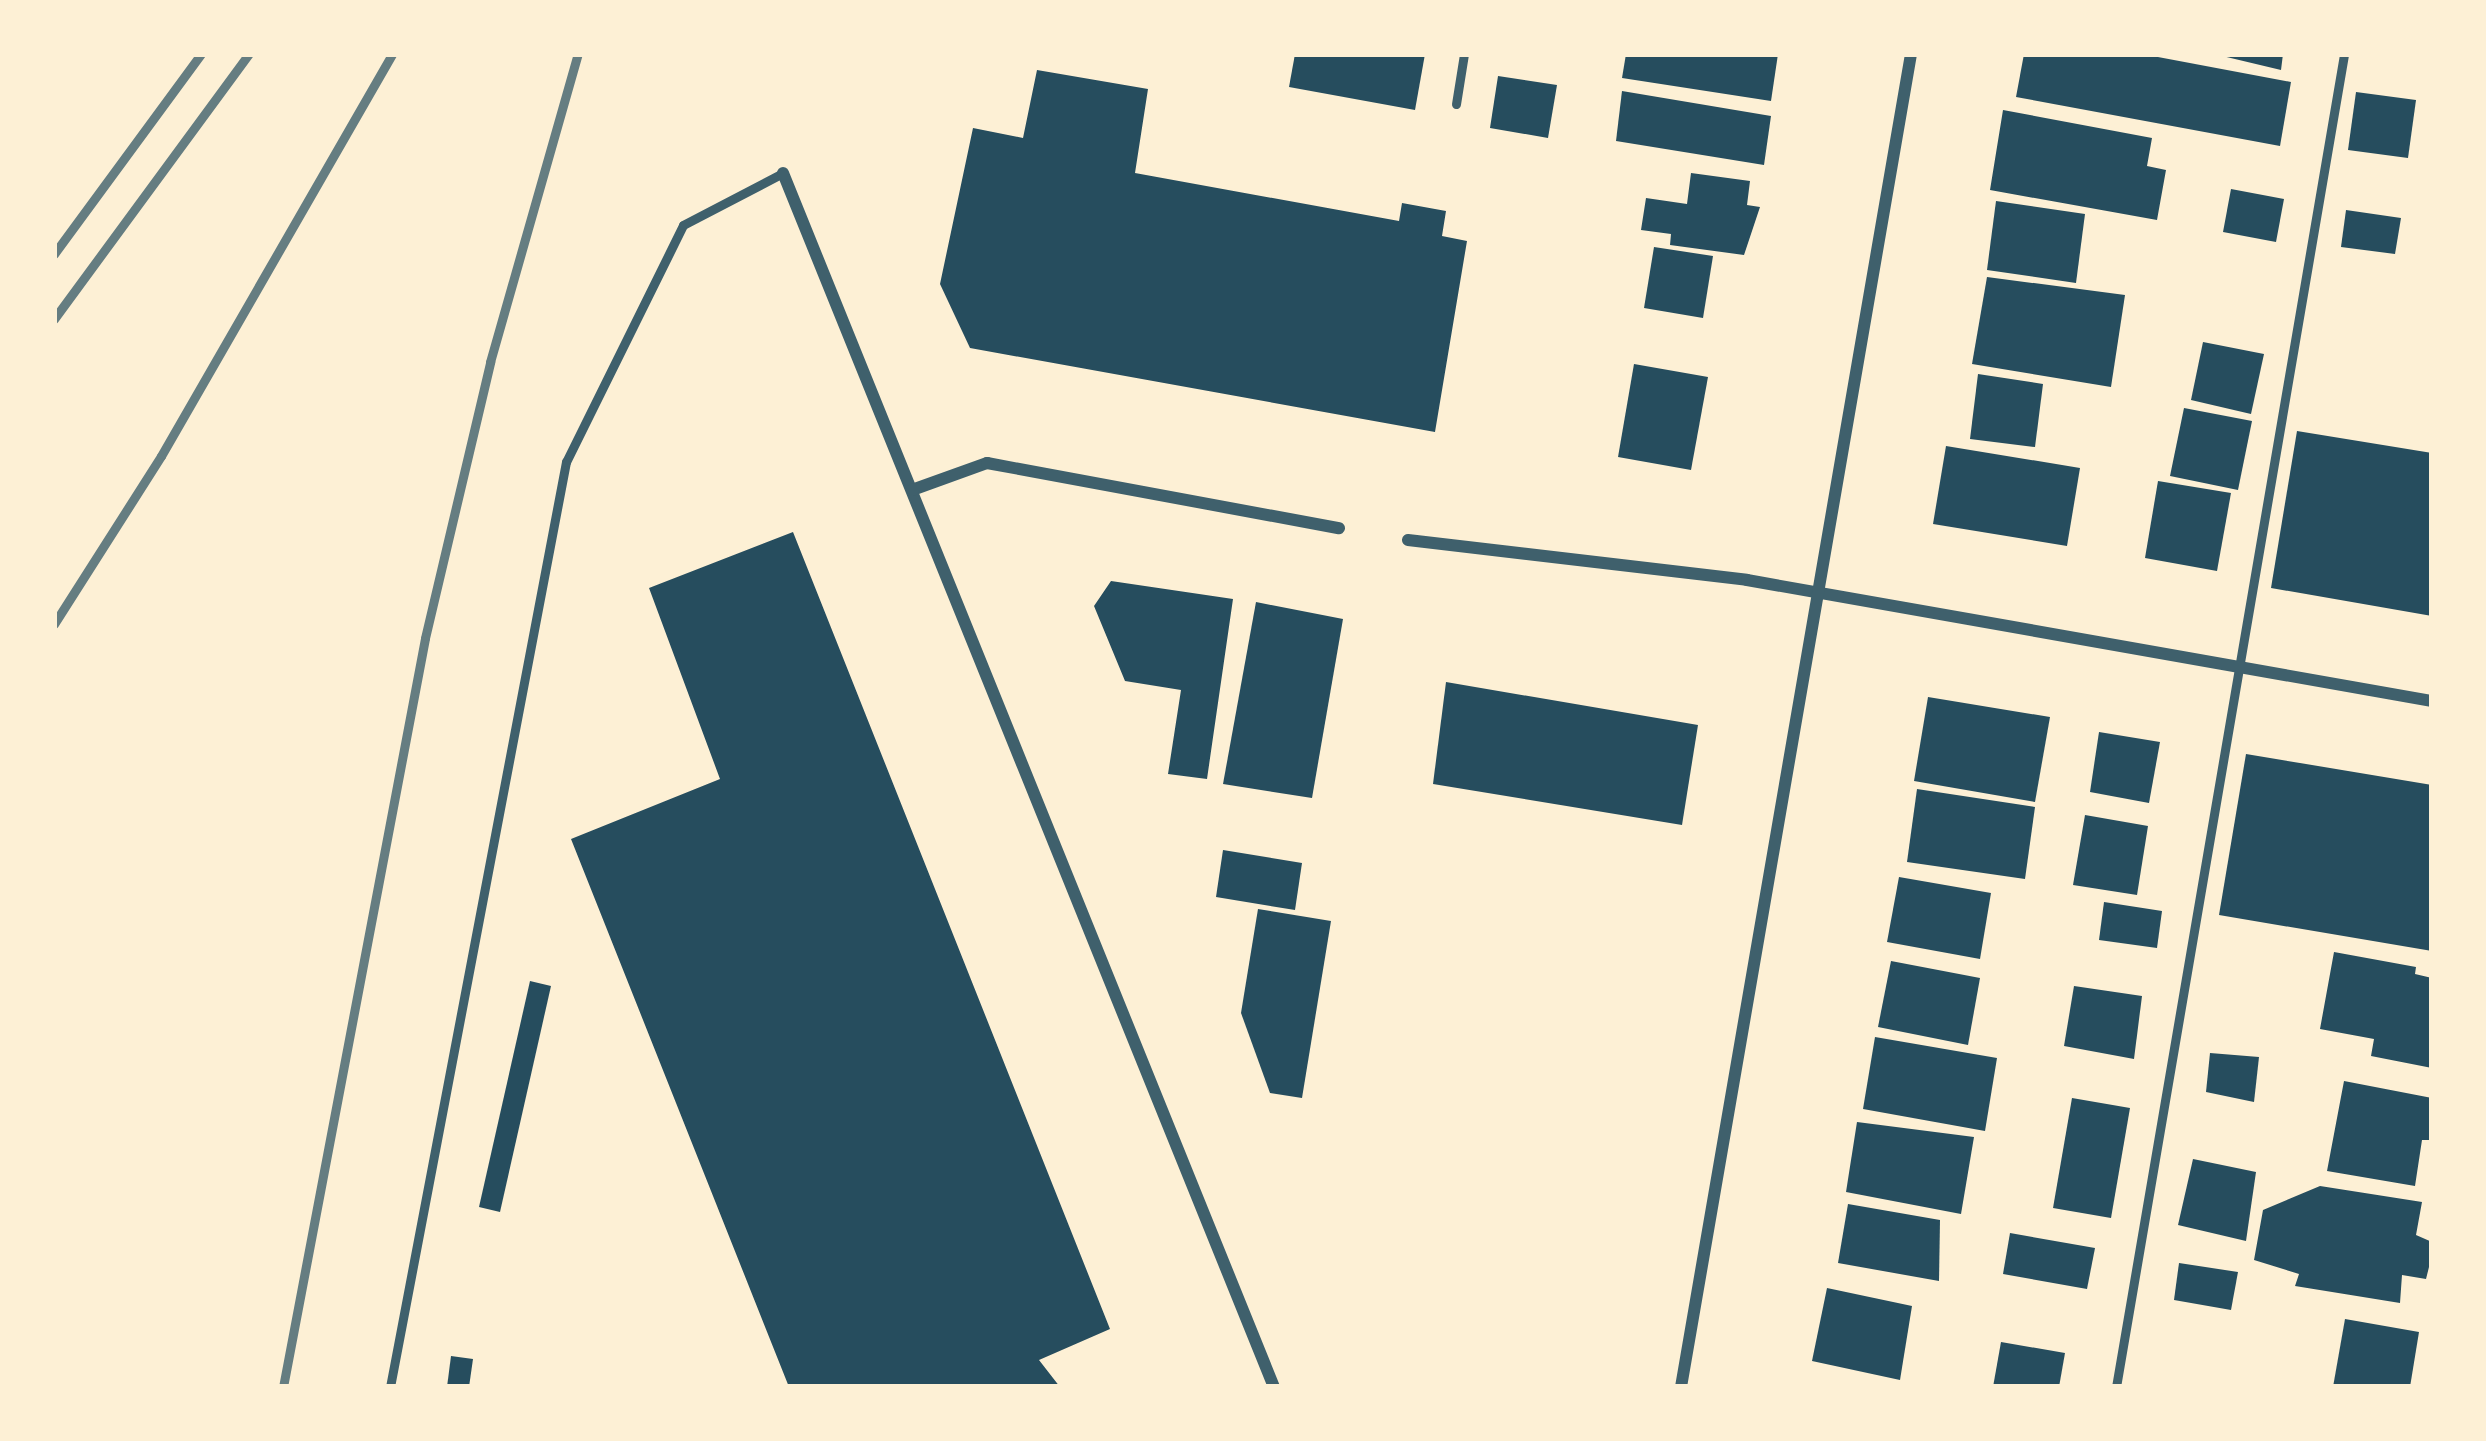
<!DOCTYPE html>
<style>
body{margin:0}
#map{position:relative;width:2486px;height:1441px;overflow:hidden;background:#fdf0d5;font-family:"Alegreya Sans",sans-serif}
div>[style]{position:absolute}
.building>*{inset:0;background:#264d5e}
.service>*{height:9px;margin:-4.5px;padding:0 4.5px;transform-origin:4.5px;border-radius:4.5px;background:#3f606c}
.minor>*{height:12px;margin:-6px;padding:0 6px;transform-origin:6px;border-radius:6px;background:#3f606c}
.rail>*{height:9px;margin:-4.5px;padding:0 4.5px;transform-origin:4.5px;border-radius:4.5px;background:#657d81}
span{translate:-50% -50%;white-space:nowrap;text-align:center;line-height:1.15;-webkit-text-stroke:9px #fdf0d5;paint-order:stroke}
.frame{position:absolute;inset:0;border:57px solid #fdf0d5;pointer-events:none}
</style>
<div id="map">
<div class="building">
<div style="clip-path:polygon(1295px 54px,1425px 54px,1415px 110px,1289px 87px)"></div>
<div style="clip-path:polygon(1626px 54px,1778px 54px,1771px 101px,1622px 78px)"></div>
<div style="clip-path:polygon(2024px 54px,2142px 54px,2291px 82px,2280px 146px,2016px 97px)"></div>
<div style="clip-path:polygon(2214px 54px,2283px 54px,2281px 70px)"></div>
<div style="clip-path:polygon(1037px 70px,1148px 89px,1135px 173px,1399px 221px,1402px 203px,1446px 211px,1442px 236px,1467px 241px,1435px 432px,970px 348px,940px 284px,973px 128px,1023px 138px)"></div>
<div style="clip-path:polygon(1498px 76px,1557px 85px,1548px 138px,1490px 128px)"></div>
<div style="clip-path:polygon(1622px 91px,1771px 116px,1764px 165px,1616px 141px)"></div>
<div style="clip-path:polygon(2356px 92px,2416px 100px,2408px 158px,2348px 150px)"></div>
<div style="clip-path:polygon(2003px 110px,2152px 138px,2147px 166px,2166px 170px,2157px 220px,1990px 190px)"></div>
<div style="clip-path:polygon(1691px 173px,1750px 181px,1747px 205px,1760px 207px,1744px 255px,1670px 245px,1671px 234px,1641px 230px,1646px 198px,1687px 204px)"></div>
<div style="clip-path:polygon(2231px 189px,2284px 199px,2276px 242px,2223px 232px)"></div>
<div style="clip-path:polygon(1996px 201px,2085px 214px,2076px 283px,1987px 270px)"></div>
<div style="clip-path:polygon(2346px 210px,2401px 218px,2395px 254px,2341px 247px)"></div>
<div style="clip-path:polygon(1654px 247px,1713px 256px,1703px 318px,1644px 308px)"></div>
<div style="clip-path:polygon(1987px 277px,2125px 295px,2111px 387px,1972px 364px)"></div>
<div style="clip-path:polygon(2203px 342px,2264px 354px,2251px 414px,2191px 400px)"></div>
<div style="clip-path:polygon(1634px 364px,1708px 377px,1691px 470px,1618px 457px)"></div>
<div style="clip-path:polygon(1978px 374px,2043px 384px,2035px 447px,1970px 439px)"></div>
<div style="clip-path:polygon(2184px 408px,2252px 421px,2238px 490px,2170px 476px)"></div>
<div style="clip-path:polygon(2297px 431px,2432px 453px,2432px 616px,2271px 588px)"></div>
<div style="clip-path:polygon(1946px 446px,2080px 468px,2067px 546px,1933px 524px)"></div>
<div style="clip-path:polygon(2158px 481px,2231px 493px,2217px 571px,2145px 558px)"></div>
<div style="clip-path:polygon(793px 532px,1110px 1329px,1039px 1360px,1060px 1387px,789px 1387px,571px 839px,720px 779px,649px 588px)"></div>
<div style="clip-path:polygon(1111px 581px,1233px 599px,1207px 779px,1168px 774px,1181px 690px,1125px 681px,1094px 606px)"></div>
<div style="clip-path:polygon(1256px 602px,1343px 619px,1312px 798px,1223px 784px)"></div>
<div style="clip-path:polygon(1446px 682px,1698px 725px,1682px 825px,1433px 784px)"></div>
<div style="clip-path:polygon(1928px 697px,2050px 717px,2035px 802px,1914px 781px)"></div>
<div style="clip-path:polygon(2099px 732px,2160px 742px,2149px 803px,2090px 792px)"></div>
<div style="clip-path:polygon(2246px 754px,2432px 785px,2432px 951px,2219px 915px)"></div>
<div style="clip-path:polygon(1917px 789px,2035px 807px,2025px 879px,1907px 862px)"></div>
<div style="clip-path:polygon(2085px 815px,2148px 826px,2137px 895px,2073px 885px)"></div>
<div style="clip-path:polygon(1223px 850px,1302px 863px,1295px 910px,1216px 897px)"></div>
<div style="clip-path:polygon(1899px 877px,1991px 893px,1980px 959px,1887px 942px)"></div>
<div style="clip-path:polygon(2104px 902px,2162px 911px,2157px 948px,2099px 940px)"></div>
<div style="clip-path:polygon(1258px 909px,1331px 921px,1302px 1098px,1270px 1093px,1241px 1013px)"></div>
<div style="clip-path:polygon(2334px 952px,2416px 967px,2415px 974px,2432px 978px,2432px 1068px,2371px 1056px,2374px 1039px,2320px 1029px)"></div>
<div style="clip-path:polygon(1891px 961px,1980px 978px,1968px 1045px,1878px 1027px)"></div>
<div style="clip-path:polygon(530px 981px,551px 986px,500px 1212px,479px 1207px)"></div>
<div style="clip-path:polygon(2074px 986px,2142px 996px,2134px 1059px,2064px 1046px)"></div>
<div style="clip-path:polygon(1875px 1037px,1997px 1058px,1985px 1131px,1863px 1109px)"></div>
<div style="clip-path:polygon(2210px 1053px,2259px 1057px,2254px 1102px,2206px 1092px)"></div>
<div style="clip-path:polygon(2344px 1081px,2432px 1098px,2432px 1140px,2422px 1140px,2415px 1186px,2327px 1171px)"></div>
<div style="clip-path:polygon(2072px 1098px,2130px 1108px,2111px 1218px,2053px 1208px)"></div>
<div style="clip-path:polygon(1857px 1122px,1974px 1137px,1961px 1214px,1846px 1192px)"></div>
<div style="clip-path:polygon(2193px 1159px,2256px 1172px,2246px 1241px,2178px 1225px)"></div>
<div style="clip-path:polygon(2320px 1186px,2422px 1202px,2416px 1235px,2432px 1242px,2432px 1255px,2426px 1279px,2402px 1275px,2400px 1303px,2295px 1286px,2299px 1274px,2254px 1260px,2263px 1210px)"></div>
<div style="clip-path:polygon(1848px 1204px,1940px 1220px,1939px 1281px,1838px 1263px)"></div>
<div style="clip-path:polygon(2010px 1233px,2095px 1248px,2087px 1289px,2003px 1274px)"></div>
<div style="clip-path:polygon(2179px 1263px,2238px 1272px,2231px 1310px,2174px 1300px)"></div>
<div style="clip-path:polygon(1827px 1288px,1912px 1306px,1900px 1380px,1812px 1361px)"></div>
<div style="clip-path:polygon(2345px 1319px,2419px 1332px,2410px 1387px,2333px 1387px)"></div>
<div style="clip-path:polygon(2001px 1342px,2065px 1353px,2059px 1387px,1993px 1387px)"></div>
<div style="clip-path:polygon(451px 1356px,473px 1359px,469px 1387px,447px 1387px)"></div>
</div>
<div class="service">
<div style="left:1456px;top:104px;width:51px;rotate:-80.9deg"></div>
<div style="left:390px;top:1387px;width:942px;rotate:-79.23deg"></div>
<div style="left:566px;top:462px;width:264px;rotate:-63.7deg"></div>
<div style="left:683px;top:225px;width:113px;rotate:-27.5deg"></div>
<div style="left:2116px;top:1387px;width:1352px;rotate:-80.29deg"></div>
</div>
<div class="minor">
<div style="left:783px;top:173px;width:1310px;rotate:67.98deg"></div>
<div style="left:912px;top:490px;width:80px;rotate:-19.8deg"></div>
<div style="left:987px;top:463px;width:358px;rotate:10.5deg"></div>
<div style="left:1408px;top:540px;width:341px;rotate:6.7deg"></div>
<div style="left:1747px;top:580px;width:696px;rotate:10.02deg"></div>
<div style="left:1681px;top:1387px;width:1353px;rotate:-80.21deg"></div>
</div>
<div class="rail">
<div style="left:54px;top:254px;width:248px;rotate:-53.7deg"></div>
<div style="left:54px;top:319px;width:329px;rotate:-53.7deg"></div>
<div style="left:54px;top:624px;width:199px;rotate:-57.5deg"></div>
<div style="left:161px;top:456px;width:464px;rotate:-60.1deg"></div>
<div style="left:283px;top:1387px;width:762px;rotate:-79.26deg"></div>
<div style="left:425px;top:638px;width:284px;rotate:-76.7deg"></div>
<div style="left:490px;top:362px;width:320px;rotate:-74.1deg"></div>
</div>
<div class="frame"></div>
</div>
